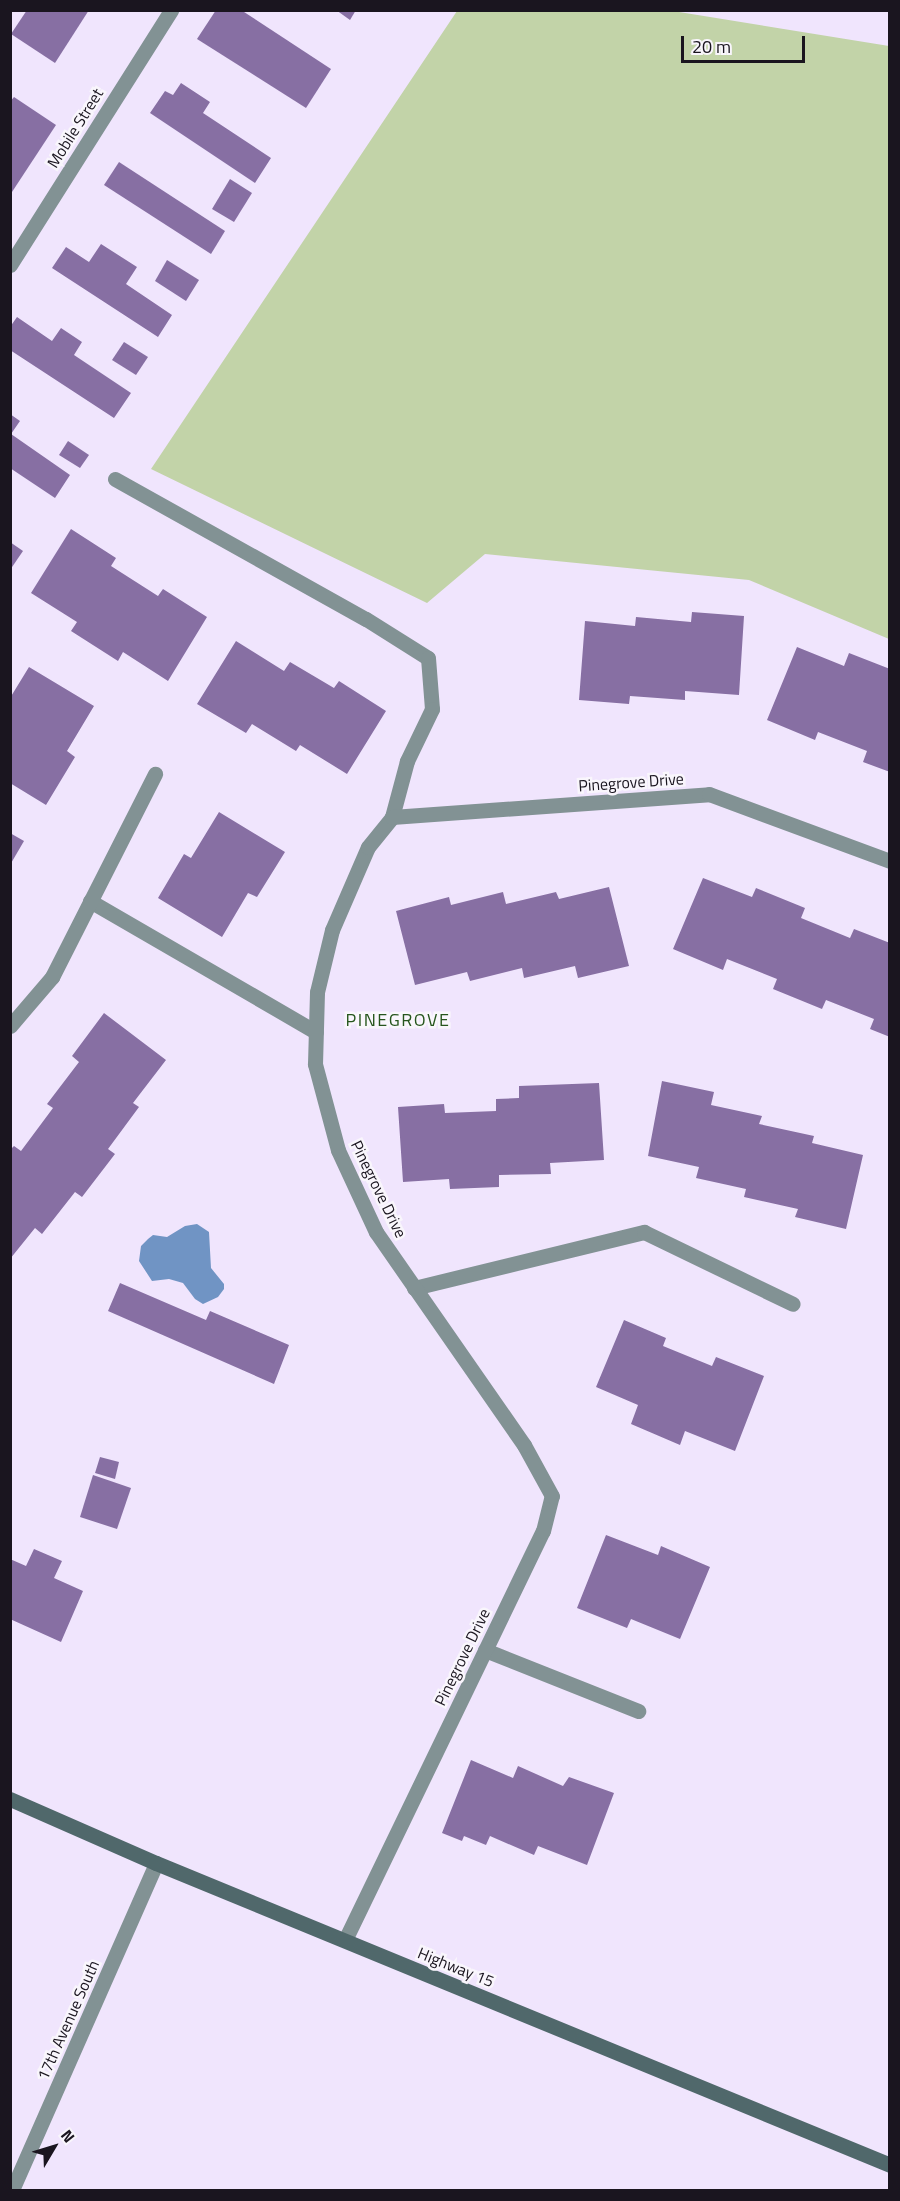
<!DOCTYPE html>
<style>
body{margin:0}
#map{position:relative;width:900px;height:2201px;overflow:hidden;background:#f0e5fd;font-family:"Titillium Web",sans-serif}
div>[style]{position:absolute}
.green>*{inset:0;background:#c2d3a8}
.water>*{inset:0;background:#7094c4}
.building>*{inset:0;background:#876fa3}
.minor>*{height:15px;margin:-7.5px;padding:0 7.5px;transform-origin:7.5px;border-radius:7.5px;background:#829294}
.tertiary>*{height:15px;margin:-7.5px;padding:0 7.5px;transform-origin:7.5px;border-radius:7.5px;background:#829294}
.secondary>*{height:15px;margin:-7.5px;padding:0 7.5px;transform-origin:7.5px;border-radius:7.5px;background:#50686b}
span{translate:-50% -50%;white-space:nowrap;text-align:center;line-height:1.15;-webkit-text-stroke:5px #f9f6fc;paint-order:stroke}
.street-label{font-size:16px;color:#1a151f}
.neighbourhood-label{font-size:18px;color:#26551d;letter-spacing:1.5px}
.frame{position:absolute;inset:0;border:12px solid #1a151f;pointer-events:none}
.north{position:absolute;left:24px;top:2117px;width:60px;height:60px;-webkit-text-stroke:4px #f9f6fc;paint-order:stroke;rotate:52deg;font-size:16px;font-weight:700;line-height:24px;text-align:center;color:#1a151f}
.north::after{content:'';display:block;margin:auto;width:21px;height:27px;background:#1a151f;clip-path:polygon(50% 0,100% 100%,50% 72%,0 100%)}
.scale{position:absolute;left:681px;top:36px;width:124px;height:27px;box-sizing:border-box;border:3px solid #1a151f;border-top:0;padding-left:8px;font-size:18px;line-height:21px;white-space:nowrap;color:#1a151f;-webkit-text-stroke:4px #f9f6fc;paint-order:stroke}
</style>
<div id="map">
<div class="green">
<div style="clip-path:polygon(457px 11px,673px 11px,889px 46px,889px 639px,749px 580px,485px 554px,427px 603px,151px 469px)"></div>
</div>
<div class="water">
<div style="clip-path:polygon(197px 1224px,209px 1232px,211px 1268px,224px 1284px,224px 1289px,218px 1297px,203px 1304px,195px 1299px,183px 1283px,169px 1279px,152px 1281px,139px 1261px,141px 1246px,148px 1239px,153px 1235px,167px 1237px,185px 1226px)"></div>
</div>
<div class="building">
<div style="clip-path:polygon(27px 10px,89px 10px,55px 63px,11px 34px)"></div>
<div style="clip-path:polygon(216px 10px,241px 10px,331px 69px,306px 108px,197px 39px)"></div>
<div style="clip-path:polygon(336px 10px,356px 10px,350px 20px)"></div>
<div style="clip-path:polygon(181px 83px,210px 102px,203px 113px,271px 158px,255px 183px,150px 113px,165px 91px,173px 95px)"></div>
<div style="clip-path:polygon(14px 97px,56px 125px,10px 195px,10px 102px)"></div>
<div style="clip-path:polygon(119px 162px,225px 231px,211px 254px,104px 185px)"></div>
<div style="clip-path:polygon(230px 179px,252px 193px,234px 222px,212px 209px)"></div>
<div style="clip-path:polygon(101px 244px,137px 267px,126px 284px,172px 315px,158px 337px,52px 268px,66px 247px,89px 262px)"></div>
<div style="clip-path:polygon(167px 260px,199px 280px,186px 301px,155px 281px)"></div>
<div style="clip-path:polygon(17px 317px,52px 341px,61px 328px,82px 342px,74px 355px,131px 393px,114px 418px,10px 350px,10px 327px)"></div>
<div style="clip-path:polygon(124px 342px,148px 357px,136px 375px,112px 360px)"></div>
<div style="clip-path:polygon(10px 414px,20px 421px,11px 434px,70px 475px,55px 498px,10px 468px)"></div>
<div style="clip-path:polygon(68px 441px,89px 455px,80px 468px,59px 455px)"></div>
<div style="clip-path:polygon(71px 529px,116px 558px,111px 566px,158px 596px,163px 589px,207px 617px,168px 681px,123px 652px,118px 661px,71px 631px,77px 622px,31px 593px)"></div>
<div style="clip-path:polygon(10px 542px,23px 551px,10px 570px)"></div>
<div style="clip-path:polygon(692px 612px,744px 616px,739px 695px,685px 691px,685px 700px,630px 696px,629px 704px,579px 700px,585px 621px,635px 626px,636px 617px,691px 622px)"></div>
<div style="clip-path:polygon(236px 641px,284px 671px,290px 662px,334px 688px,339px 681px,386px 711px,347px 774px,300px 745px,296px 751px,252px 724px,246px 733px,197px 704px)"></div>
<div style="clip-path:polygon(797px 647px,844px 666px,849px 653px,890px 669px,890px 772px,863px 762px,867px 751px,818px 732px,815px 740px,767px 720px)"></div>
<div style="clip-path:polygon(29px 667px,94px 706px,67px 751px,75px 757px,46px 805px,10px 783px,10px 698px)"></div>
<div style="clip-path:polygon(219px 812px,285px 852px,257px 897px,248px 893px,222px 937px,158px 898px,184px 854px,191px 858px)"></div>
<div style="clip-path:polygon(10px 833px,24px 841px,10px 865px)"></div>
<div style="clip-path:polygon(703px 878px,752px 897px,756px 888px,805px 908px,801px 918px,850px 938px,854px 929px,890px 943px,890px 1037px,870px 1029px,874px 1019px,826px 1000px,822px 1009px,773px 989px,777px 979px,727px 959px,723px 970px,673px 949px)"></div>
<div style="clip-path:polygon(609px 887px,629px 966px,578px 978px,575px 966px,524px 978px,522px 968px,470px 981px,467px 972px,415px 985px,396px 911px,449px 897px,451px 905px,503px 892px,506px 904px,556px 892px,559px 899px)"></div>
<div style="clip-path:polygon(104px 1013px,166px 1060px,133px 1103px,139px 1107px,108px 1149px,115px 1154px,82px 1197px,75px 1192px,42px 1234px,35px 1228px,10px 1259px,10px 1150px,14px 1146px,21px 1151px,53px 1108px,47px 1104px,79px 1062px,72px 1056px)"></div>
<div style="clip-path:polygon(662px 1081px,714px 1092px,711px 1105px,762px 1116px,759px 1124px,814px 1136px,812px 1143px,863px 1155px,846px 1229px,795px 1217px,798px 1209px,744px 1197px,746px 1189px,696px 1178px,699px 1167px,648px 1156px)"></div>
<div style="clip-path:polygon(599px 1083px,604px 1160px,550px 1163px,551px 1174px,499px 1175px,499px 1187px,450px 1189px,449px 1179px,403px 1182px,398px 1107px,444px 1104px,445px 1113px,496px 1111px,496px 1099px,519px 1098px,519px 1086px)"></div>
<div style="clip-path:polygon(120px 1283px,206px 1320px,210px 1311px,289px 1345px,274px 1384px,108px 1311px)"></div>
<div style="clip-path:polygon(624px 1320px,666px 1338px,663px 1346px,712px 1366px,716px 1357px,764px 1376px,735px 1451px,685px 1431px,680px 1445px,631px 1424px,638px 1405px,596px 1387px)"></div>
<div style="clip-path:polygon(100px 1457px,119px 1462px,115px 1479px,95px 1473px)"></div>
<div style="clip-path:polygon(93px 1475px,131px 1488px,117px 1529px,80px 1517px)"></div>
<div style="clip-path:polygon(606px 1535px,658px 1555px,661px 1546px,710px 1567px,680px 1639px,631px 1619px,627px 1628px,577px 1608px)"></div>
<div style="clip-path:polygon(34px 1549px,62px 1561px,54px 1578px,83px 1591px,61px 1642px,10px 1619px,10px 1559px,26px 1566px)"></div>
<div style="clip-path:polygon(471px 1760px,513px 1778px,518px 1766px,563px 1786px,569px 1777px,614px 1793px,587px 1865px,538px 1846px,534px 1855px,490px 1836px,486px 1845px,464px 1836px,462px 1841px,442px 1833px)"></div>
</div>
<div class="minor">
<div style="left:10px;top:265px;width:302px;rotate:-57.7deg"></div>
<div style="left:115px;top:479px;width:287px;rotate:29.2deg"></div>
<div style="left:366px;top:619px;width:73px;rotate:32.2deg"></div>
<div style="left:428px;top:658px;width:51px;rotate:85.5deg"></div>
<div style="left:432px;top:709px;width:58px;rotate:115.7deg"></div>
<div style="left:407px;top:761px;width:58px;rotate:105deg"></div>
<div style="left:90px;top:901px;width:261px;rotate:30.1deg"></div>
<div style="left:10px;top:1026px;width:65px;rotate:-49.4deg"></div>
<div style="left:52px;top:977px;width:228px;rotate:-63.1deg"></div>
<div style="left:414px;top:1288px;width:237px;rotate:-13.7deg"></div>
<div style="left:644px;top:1232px;width:165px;rotate:25.8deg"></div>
<div style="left:485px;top:1650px;width:165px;rotate:21.7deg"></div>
<div style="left:345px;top:1940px;width:454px;rotate:-64.2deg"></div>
<div style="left:543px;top:1531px;width:36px;rotate:-76deg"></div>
<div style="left:552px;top:1496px;width:58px;rotate:-118.8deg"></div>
<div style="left:524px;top:1445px;width:259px;rotate:-124.8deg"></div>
<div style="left:376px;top:1232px;width:90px;rotate:-114.9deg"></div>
<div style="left:338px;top:1150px;width:89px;rotate:-105deg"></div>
<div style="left:315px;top:1064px;width:72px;rotate:-88.4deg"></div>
<div style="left:317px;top:992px;width:64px;rotate:-76.4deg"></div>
<div style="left:332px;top:930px;width:90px;rotate:-66.6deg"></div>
<div style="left:368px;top:847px;width:38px;rotate:-51deg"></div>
<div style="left:392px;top:817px;width:318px;rotate:-4.1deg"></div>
<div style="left:709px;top:794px;width:193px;rotate:20.3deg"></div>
</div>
<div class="tertiary">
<div style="left:12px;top:2190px;width:357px;rotate:-66.2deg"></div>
</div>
<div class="secondary">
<div style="left:10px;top:1799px;width:159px;rotate:23.7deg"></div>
<div style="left:156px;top:1863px;width:794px;rotate:22.36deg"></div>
</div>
<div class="street-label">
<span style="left:75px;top:128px;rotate:-58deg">Mobile Street</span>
<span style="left:631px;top:782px;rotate:-4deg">Pinegrove Drive</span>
<span style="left:379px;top:1189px;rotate:64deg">Pinegrove Drive</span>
<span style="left:462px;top:1657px;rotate:-64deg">Pinegrove Drive</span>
<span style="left:456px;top:1967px;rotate:22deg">Highway 15</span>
<span style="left:68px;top:2020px;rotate:-66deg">17th Avenue South</span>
</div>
<div class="neighbourhood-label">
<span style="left:398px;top:1020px">PINEGROVE</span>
</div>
<div class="frame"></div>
<div class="north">N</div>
<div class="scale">20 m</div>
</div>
